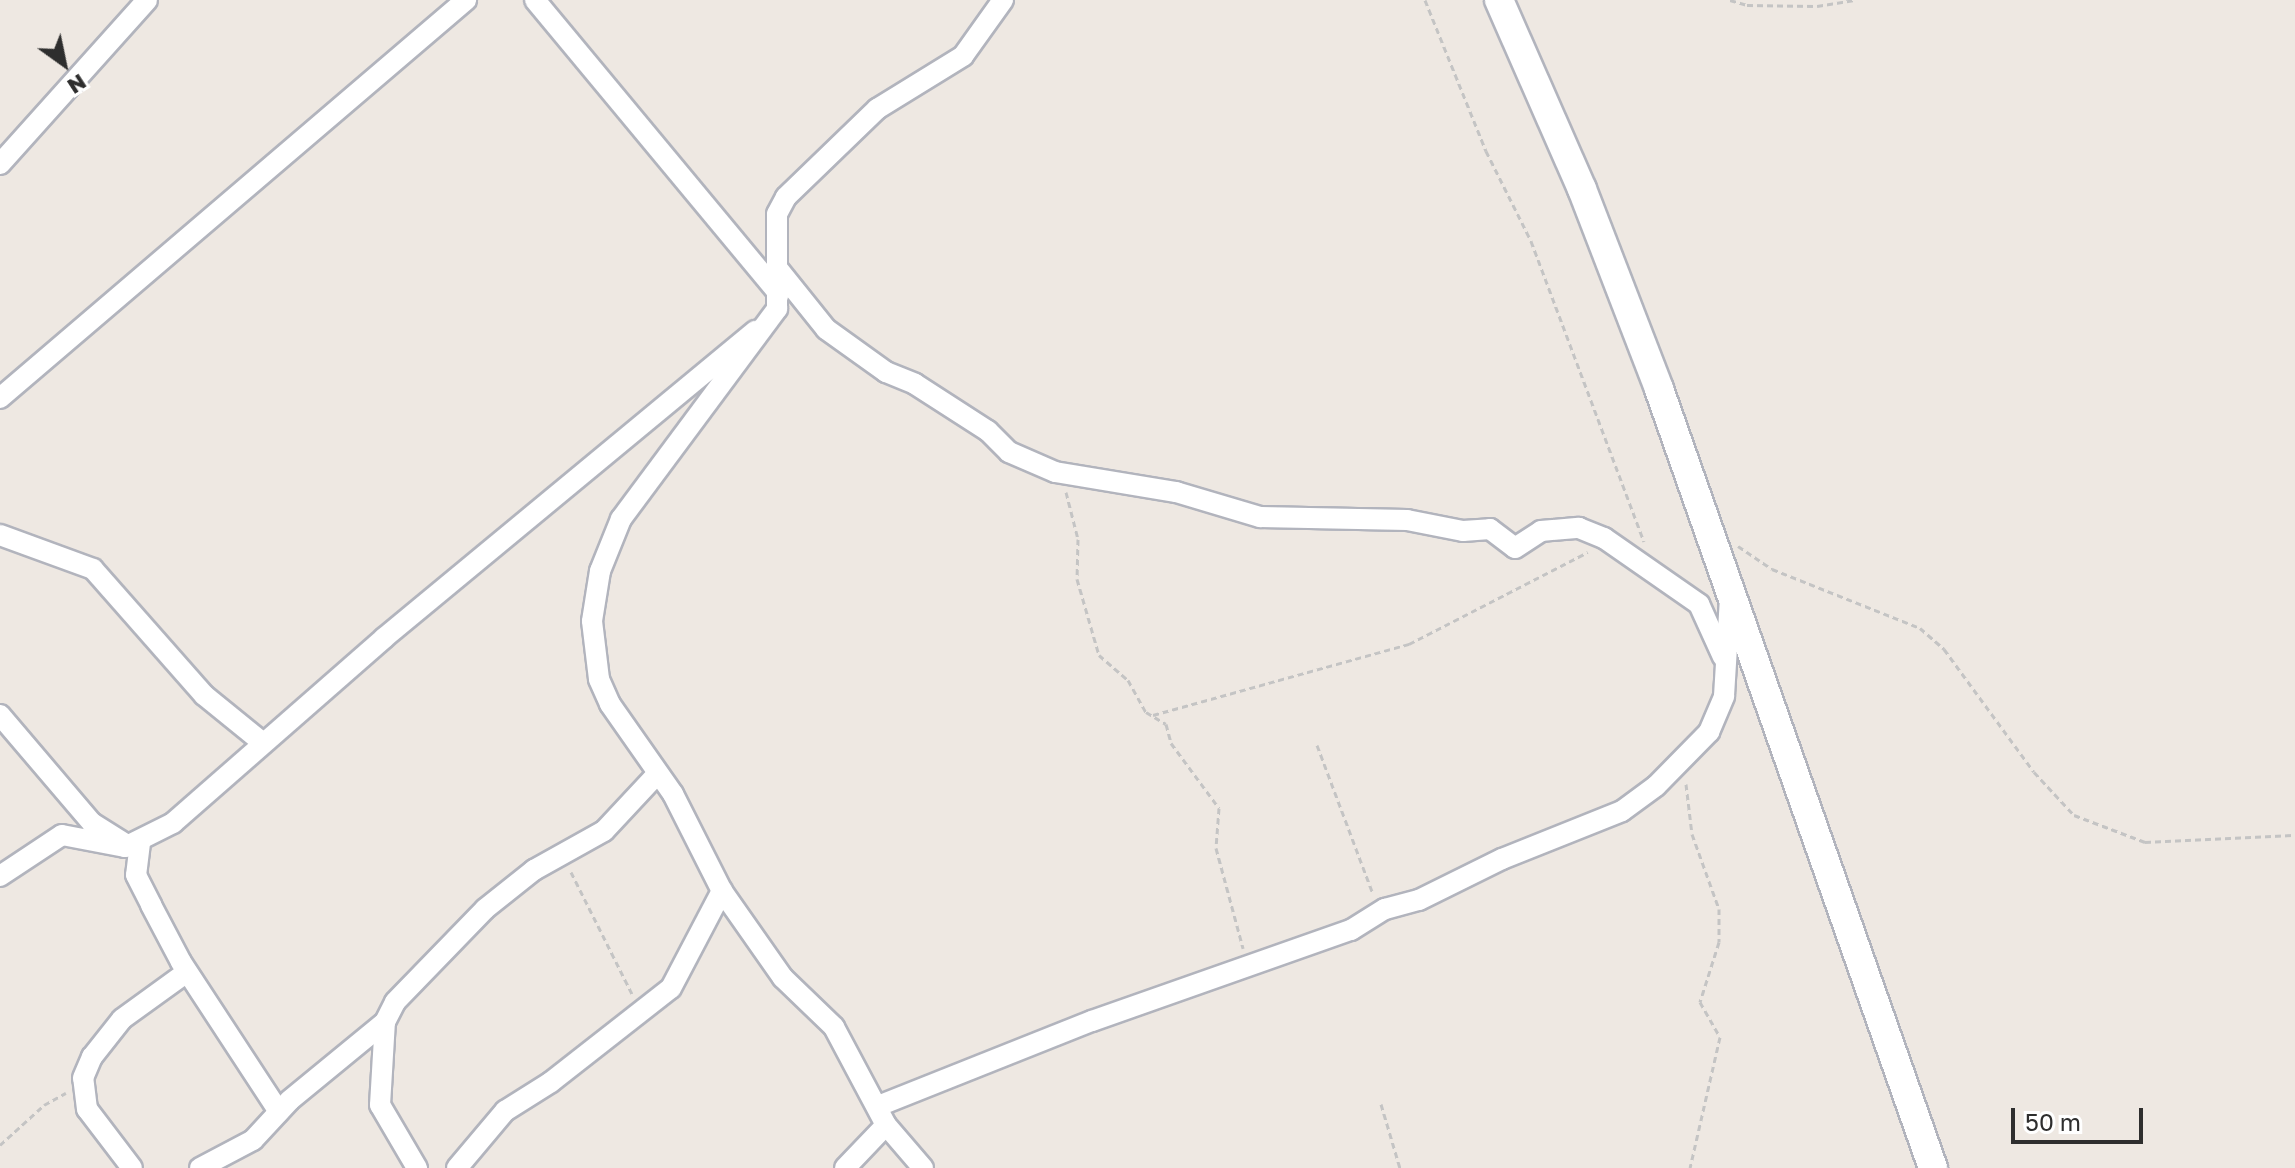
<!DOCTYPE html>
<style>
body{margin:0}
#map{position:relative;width:2295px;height:1168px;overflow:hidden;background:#eee8e2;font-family:"Golos Text",sans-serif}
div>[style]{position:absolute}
.path>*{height:3px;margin-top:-1.5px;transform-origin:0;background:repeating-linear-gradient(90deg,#c4c4c4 0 6px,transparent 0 10px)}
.roads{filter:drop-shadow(2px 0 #b2b4bd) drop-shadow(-2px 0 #b2b4bd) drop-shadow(0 2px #b2b4bd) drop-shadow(0 -2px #b2b4bd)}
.street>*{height:20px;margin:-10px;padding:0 10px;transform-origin:10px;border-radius:10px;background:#fff}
.secondary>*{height:28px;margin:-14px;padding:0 14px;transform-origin:14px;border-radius:14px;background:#fff}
span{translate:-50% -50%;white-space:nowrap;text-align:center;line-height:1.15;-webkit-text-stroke:8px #fff;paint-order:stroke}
.north{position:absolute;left:24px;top:24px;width:80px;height:80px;-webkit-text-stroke:6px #fff;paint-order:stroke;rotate:147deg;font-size:22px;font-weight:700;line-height:32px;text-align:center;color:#2e2e2e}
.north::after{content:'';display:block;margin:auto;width:28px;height:36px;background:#2e2e2e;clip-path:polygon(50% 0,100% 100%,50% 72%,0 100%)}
.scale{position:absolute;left:2011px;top:1108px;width:132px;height:36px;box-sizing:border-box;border:4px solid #2e2e2e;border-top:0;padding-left:10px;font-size:24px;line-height:28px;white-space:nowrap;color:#2e2e2e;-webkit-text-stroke:6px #fff;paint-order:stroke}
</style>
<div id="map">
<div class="path">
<div style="left:1425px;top:0;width:163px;rotate:68deg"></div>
<div style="left:1486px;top:151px;width:101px;rotate:63.4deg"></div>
<div style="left:1531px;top:241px;width:321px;rotate:69.4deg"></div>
<div style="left:1730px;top:0;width:18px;rotate:16deg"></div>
<div style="left:1747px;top:5px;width:70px;rotate:0.8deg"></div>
<div style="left:1817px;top:6px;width:38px;rotate:-9deg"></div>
<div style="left:1066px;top:492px;width:49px;rotate:75.7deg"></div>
<div style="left:1078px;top:539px;width:40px;rotate:91.4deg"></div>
<div style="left:1077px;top:579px;width:79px;rotate:73.9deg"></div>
<div style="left:1099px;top:655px;width:38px;rotate:41deg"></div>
<div style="left:1128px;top:680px;width:37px;rotate:61deg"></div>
<div style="left:1146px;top:712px;width:23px;rotate:31deg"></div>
<div style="left:1166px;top:724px;width:20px;rotate:75deg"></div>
<div style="left:1171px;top:743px;width:81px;rotate:53.6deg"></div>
<div style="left:1219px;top:808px;width:40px;rotate:94.3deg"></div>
<div style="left:1216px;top:848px;width:104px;rotate:74.9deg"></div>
<div style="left:1738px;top:546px;width:41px;rotate:34.1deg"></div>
<div style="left:1772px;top:569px;width:159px;rotate:21.7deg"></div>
<div style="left:1920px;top:628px;width:32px;rotate:41deg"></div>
<div style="left:1944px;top:649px;width:152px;rotate:53.8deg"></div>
<div style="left:2034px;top:772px;width:59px;rotate:47.1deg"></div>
<div style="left:2074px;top:815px;width:76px;rotate:20.8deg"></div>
<div style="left:2145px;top:842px;width:150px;rotate:-2.7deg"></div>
<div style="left:1153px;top:715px;width:266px;rotate:-15.5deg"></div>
<div style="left:1409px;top:644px;width:201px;rotate:-27.2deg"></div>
<div style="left:1317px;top:745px;width:159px;rotate:69.4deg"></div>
<div style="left:1686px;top:784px;width:50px;rotate:83.2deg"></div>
<div style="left:1692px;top:834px;width:80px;rotate:70.2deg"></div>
<div style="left:1719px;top:909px;width:33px;rotate:90deg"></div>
<div style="left:1719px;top:942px;width:63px;rotate:107.6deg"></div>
<div style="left:1700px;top:1002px;width:40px;rotate:60.3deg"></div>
<div style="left:1720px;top:1037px;width:134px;rotate:102.9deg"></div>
<div style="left:571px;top:872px;width:136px;rotate:63.4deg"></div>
<div style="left:1381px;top:1104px;width:67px;rotate:73.5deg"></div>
<div style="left:0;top:1145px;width:59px;rotate:-42.3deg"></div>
<div style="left:44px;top:1105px;width:25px;rotate:-29deg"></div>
</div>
<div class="roads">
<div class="street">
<div style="left:535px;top:0;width:382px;rotate:50.3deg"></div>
<div style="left:0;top:164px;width:220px;rotate:-48.1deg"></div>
<div style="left:778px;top:269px;width:77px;rotate:51.3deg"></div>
<div style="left:826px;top:329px;width:74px;rotate:35.6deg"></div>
<div style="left:886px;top:372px;width:31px;rotate:22deg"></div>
<div style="left:915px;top:384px;width:87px;rotate:32.8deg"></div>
<div style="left:988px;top:431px;width:30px;rotate:45deg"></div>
<div style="left:1009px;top:452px;width:50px;rotate:23.5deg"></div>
<div style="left:1055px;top:472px;width:123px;rotate:9.4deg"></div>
<div style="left:1176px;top:492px;width:88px;rotate:16.6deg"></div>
<div style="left:1260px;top:517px;width:147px;rotate:1.2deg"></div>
<div style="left:1407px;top:520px;width:57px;rotate:11.1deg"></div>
<div style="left:1463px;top:531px;width:27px;rotate:-4deg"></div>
<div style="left:1490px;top:529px;width:31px;rotate:37deg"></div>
<div style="left:1515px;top:548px;width:31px;rotate:-33deg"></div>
<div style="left:1541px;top:531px;width:38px;rotate:-5deg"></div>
<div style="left:1579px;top:528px;width:27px;rotate:22deg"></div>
<div style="left:1604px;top:538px;width:116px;rotate:34.8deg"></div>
<div style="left:1699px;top:604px;width:58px;rotate:65.6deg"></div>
<div style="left:0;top:398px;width:613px;rotate:-40.5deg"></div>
<div style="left:0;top:535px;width:99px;rotate:20.1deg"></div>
<div style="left:93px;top:569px;width:168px;rotate:48.6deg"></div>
<div style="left:204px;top:695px;width:76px;rotate:39.1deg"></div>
<div style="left:0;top:715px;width:142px;rotate:49.6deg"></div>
<div style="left:92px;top:823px;width:38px;rotate:32deg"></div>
<div style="left:140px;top:843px;width:32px;rotate:97deg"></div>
<div style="left:136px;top:875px;width:34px;rotate:63deg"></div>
<div style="left:151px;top:905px;width:64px;rotate:62.2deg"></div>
<div style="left:181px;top:962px;width:179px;rotate:56.8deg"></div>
<div style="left:0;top:876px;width:74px;rotate:-33.5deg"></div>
<div style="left:62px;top:835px;width:64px;rotate:10.8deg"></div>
<div style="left:125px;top:847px;width:54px;rotate:-26.6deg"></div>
<div style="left:173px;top:823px;width:281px;rotate:-41.2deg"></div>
<div style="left:384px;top:638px;width:482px;rotate:-39.6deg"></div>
<div style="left:878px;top:1106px;width:230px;rotate:-21.7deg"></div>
<div style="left:1092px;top:1021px;width:275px;rotate:-19.4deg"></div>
<div style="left:1351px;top:930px;width:40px;rotate:-32deg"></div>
<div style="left:1385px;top:909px;width:35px;rotate:-15deg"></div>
<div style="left:1419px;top:900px;width:93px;rotate:-26.3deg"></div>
<div style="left:1502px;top:859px;width:129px;rotate:-21.8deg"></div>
<div style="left:1622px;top:811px;width:42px;rotate:-36.3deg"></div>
<div style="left:1656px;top:786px;width:76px;rotate:-45.5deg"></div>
<div style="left:1709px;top:732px;width:39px;rotate:-67deg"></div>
<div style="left:1724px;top:696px;width:98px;rotate:-86.5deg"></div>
<div style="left:132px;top:1168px;width:74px;rotate:-127.3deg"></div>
<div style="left:87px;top:1109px;width:31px;rotate:-97deg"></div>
<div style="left:83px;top:1078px;width:23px;rotate:-67deg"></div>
<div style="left:92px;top:1057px;width:48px;rotate:-51.7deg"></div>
<div style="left:122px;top:1019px;width:80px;rotate:-35.9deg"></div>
<div style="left:200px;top:1168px;width:60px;rotate:-27.8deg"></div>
<div style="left:253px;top:1140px;width:54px;rotate:-47.2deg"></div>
<div style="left:290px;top:1100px;width:123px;rotate:-39.4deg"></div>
<div style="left:417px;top:1168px;width:73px;rotate:-120.4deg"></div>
<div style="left:380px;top:1105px;width:83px;rotate:-86.6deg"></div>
<div style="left:385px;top:1022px;width:22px;rotate:-63deg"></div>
<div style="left:395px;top:1002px;width:129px;rotate:-45.9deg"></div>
<div style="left:485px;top:909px;width:63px;rotate:-38.5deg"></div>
<div style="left:534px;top:870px;width:80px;rotate:-29.1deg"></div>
<div style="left:604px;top:831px;width:79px;rotate:-47deg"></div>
<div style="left:457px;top:1168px;width:75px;rotate:-49.9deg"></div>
<div style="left:505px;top:1111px;width:54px;rotate:-32.2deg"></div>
<div style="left:551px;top:1082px;width:152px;rotate:-38.1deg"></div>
<div style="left:671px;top:988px;width:110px;rotate:-62.3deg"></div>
<div style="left:845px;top:1168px;width:59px;rotate:-46.4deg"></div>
<div style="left:923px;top:1168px;width:57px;rotate:-130.7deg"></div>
<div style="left:886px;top:1125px;width:111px;rotate:-118deg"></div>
<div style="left:834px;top:1027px;width:71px;rotate:-136.1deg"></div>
<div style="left:783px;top:978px;width:106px;rotate:-125deg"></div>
<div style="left:722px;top:891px;width:109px;rotate:-116.8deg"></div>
<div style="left:673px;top:794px;width:110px;rotate:-125deg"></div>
<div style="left:610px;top:704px;width:27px;rotate:-114deg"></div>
<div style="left:599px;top:679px;width:58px;rotate:-96.9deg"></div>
<div style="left:592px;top:621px;width:51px;rotate:-80.9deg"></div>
<div style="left:600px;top:571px;width:56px;rotate:-68deg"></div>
<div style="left:621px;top:519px;width:262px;rotate:-53.4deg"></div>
<div style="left:777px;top:309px;width:95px;rotate:-90deg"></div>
<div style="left:777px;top:214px;width:19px;rotate:-62deg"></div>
<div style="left:786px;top:197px;width:127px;rotate:-44deg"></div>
<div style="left:877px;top:109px;width:101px;rotate:-31.6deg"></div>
<div style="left:963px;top:56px;width:69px;rotate:-54.5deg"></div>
</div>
<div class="secondary">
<div style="left:1499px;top:0;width:206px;rotate:66.3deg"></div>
<div style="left:1582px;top:189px;width:214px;rotate:68.9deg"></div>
<div style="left:1659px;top:389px;width:826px;rotate:70.62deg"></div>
</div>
</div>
<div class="north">N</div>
<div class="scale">50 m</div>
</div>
